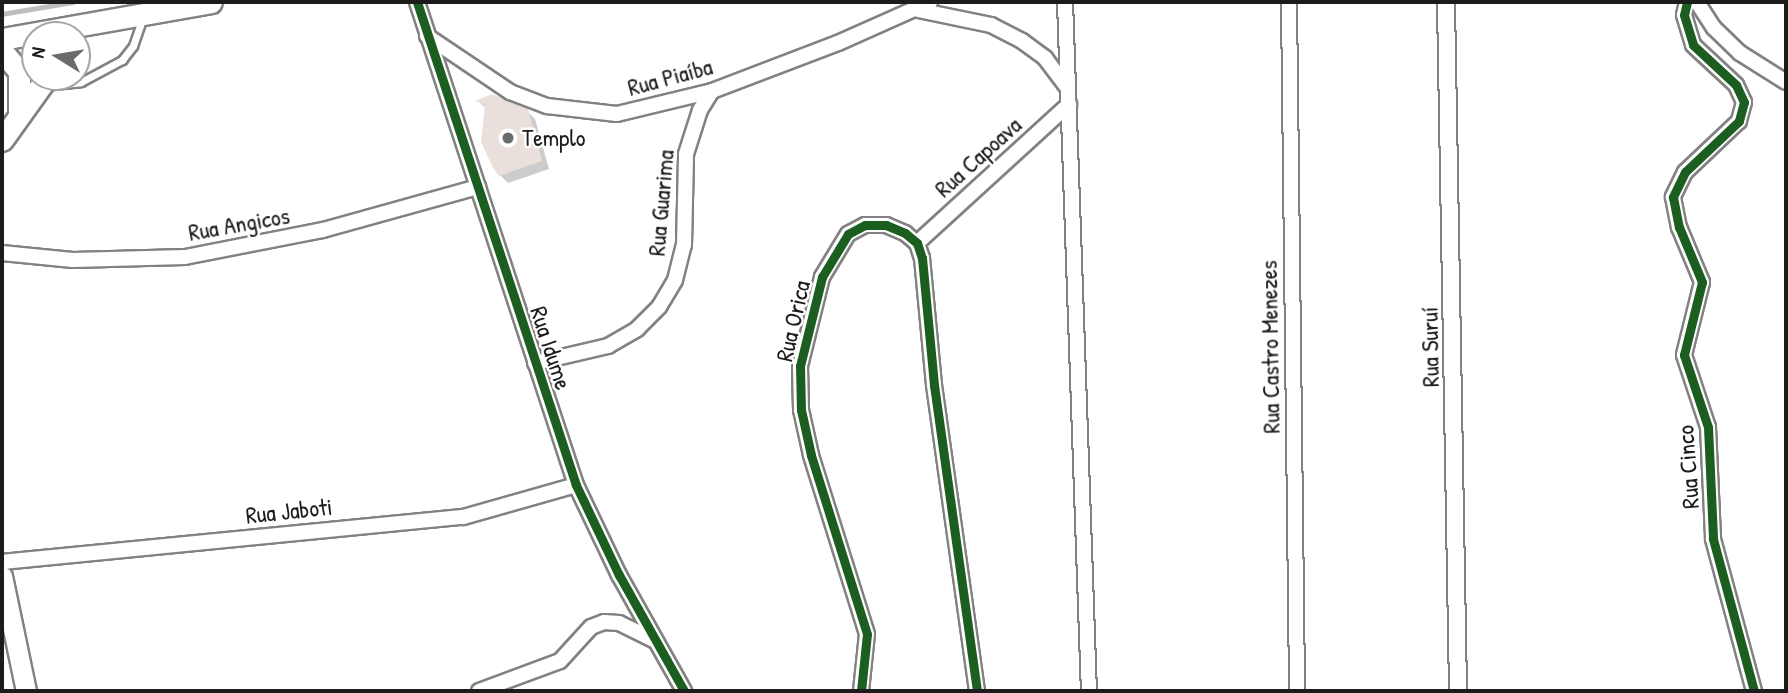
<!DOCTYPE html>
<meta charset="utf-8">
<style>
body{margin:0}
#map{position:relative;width:1788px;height:693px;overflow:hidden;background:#fff;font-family:"Patrick Hand",sans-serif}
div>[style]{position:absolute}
.shadow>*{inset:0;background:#0003}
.building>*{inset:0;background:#eae0db}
.roads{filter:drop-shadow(2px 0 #828282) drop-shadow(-2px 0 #828282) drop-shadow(0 2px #828282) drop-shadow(0 -2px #828282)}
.service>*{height:7px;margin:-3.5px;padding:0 3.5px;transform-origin:3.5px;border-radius:3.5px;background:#fff}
.minor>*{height:14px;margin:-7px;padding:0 7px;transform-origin:7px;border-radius:7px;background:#fff}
.tertiary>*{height:16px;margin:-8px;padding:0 8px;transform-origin:8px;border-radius:8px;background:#fff}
.secondary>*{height:19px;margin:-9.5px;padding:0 9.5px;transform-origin:9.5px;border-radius:9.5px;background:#fff}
.primary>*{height:21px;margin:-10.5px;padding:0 10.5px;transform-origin:10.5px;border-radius:10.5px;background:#fff}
.rail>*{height:4.5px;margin:-2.25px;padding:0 2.25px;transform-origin:2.25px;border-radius:2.25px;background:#bebebe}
.cycleway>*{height:9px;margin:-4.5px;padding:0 4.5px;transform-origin:4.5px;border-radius:4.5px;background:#1b5e20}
.dots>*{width:19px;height:19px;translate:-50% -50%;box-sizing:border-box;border:4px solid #fff;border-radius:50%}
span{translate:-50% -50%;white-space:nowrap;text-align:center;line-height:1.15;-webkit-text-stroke:5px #fff;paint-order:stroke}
.street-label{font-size:24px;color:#1c1c1c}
.poi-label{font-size:24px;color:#1c1c1c}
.left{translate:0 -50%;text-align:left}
.frame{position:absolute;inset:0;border:4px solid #1c1c1c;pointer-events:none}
.north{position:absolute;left:21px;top:21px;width:70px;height:70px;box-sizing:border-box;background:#fff;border:2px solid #a4a4a4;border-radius:50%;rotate:281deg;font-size:19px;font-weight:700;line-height:28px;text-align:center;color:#1c1c1c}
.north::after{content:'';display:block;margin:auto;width:24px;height:32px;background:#6b6b6b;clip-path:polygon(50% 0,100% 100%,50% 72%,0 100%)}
</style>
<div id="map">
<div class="shadow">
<div style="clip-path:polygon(479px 102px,527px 111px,535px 119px,549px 169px,508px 183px,500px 175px,486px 108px)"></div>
</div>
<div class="building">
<div style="clip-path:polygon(492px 94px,528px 109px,542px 161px,499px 176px,493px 168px,481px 142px,485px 105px,475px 101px)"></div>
</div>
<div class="roads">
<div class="service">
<div style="left:45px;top:86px;width:36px;rotate:-6deg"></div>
<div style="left:81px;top:82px;width:47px;rotate:-28.2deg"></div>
<div style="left:122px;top:60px;width:18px;rotate:-52deg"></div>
<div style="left:133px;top:46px;width:31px;rotate:-71deg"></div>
</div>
<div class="minor">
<div style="left:417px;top:2px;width:508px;rotate:71.78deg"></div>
<div style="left:576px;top:485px;width:100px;rotate:64.5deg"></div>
<div style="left:619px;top:575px;width:133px;rotate:60.7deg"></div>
<div style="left:1065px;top:2px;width:689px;rotate:88.01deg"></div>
<div style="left:1289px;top:2px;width:689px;rotate:89.33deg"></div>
<div style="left:1687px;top:2px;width:13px;rotate:103deg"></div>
<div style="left:1684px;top:15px;width:31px;rotate:73deg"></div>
<div style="left:1693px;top:45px;width:59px;rotate:42.9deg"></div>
<div style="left:1736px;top:85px;width:19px;rotate:65deg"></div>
<div style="left:1744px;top:102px;width:20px;rotate:105deg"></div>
<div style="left:1739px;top:121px;width:74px;rotate:136.6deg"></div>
<div style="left:1685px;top:172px;width:28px;rotate:116deg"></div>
<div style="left:1673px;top:197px;width:31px;rotate:79deg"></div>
<div style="left:1679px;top:227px;width:60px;rotate:67.3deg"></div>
<div style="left:1702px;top:282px;width:75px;rotate:103.9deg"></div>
<div style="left:1684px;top:355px;width:76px;rotate:71.6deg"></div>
<div style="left:1708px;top:427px;width:112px;rotate:87.4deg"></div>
<div style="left:1713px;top:539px;width:157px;rotate:74.9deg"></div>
<div style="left:1697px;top:2px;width:31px;rotate:57deg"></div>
<div style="left:1714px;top:28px;width:36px;rotate:44deg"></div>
<div style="left:1740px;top:53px;width:54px;rotate:32.2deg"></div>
<div style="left:918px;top:10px;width:75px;rotate:11.6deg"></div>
<div style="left:991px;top:25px;width:35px;rotate:27deg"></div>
<div style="left:1022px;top:41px;width:29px;rotate:36deg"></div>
<div style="left:1045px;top:58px;width:38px;rotate:53deg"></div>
<div style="left:427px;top:36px;width:100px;rotate:34deg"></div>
<div style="left:510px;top:92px;width:40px;rotate:21deg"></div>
<div style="left:547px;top:106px;width:70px;rotate:6.5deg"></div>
<div style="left:617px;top:114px;width:98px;rotate:-13.6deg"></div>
<div style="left:712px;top:91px;width:135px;rotate:-20.9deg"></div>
<div style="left:838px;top:43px;width:101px;rotate:-24deg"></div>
<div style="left:917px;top:243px;width:206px;rotate:-42.4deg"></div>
<div style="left:2px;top:253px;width:71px;rotate:5.6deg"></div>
<div style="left:73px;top:260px;width:112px;rotate:-1.5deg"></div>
<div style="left:185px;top:257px;width:141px;rotate:-11.1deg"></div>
<div style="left:323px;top:230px;width:161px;rotate:-15.5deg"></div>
<div style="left:535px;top:363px;width:75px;rotate:-13.1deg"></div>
<div style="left:608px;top:346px;width:34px;rotate:-30deg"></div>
<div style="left:637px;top:329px;width:31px;rotate:-45deg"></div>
<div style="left:659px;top:307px;width:31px;rotate:-59deg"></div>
<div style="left:675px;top:280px;width:36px;rotate:-76deg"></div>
<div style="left:684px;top:245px;width:91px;rotate:-88.7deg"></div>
<div style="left:686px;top:154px;width:46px;rotate:-72.3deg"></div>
<div style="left:700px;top:110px;width:22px;rotate:-58deg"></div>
<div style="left:2px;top:562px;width:463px;rotate:-5.6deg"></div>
<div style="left:463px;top:517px;width:117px;rotate:-15.8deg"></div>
<div style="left:479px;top:691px;width:86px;rotate:-20.3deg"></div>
<div style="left:560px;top:661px;width:46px;rotate:-47.6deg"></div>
<div style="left:591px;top:627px;width:14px;rotate:-21deg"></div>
<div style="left:604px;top:622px;width:15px;rotate:4deg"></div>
<div style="left:619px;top:623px;width:39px;rotate:26deg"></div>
<div style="left:861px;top:691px;width:57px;rotate:-84deg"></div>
<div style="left:867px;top:634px;width:188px;rotate:-107.4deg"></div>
<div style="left:811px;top:455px;width:46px;rotate:-102.5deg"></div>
<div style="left:801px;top:410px;width:44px;rotate:-91.3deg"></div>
<div style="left:800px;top:366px;width:92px;rotate:-76.1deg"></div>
<div style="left:822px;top:277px;width:50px;rotate:-58.8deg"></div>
<div style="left:848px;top:234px;width:19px;rotate:-28deg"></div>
<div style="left:865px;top:225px;width:21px"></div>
<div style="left:886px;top:225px;width:21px;rotate:23deg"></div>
<div style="left:905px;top:233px;width:16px;rotate:40deg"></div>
<div style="left:917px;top:243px;width:16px;rotate:72deg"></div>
<div style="left:922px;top:258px;width:128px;rotate:84.6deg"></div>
<div style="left:934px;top:385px;width:309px;rotate:82deg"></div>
</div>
<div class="tertiary">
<div style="left:1446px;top:2px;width:689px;rotate:89deg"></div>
</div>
<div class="secondary">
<div style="left:2px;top:576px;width:117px;rotate:78.2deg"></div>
</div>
<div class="primary">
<div style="left:2px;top:39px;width:212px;rotate:-10deg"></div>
<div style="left:2px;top:51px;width:26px;rotate:50deg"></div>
<div style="left:19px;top:71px;width:43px;rotate:90deg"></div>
<div style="left:2px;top:140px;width:77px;rotate:-54.5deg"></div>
</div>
</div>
<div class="rail">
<div style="left:2px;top:14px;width:72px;rotate:-9.6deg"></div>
</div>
<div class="cycleway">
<div style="left:417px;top:2px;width:508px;rotate:71.78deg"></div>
<div style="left:576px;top:485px;width:100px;rotate:64.5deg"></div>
<div style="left:619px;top:575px;width:133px;rotate:60.7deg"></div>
<div style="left:1687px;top:2px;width:13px;rotate:103deg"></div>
<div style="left:1684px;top:15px;width:31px;rotate:73deg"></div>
<div style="left:1693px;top:45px;width:59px;rotate:42.9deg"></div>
<div style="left:1736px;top:85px;width:19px;rotate:65deg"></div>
<div style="left:1744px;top:102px;width:20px;rotate:105deg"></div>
<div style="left:1739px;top:121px;width:74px;rotate:136.6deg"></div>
<div style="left:1685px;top:172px;width:28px;rotate:116deg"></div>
<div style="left:1673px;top:197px;width:31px;rotate:79deg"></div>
<div style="left:1679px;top:227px;width:60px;rotate:67.3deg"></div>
<div style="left:1702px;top:282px;width:75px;rotate:103.9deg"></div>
<div style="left:1684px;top:355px;width:76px;rotate:71.6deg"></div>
<div style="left:1708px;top:427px;width:112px;rotate:87.4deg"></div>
<div style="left:1713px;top:539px;width:157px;rotate:74.9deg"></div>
<div style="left:861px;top:691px;width:57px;rotate:-84deg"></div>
<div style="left:867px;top:634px;width:188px;rotate:-107.4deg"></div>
<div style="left:811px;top:455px;width:46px;rotate:-102.5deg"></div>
<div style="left:801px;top:410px;width:44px;rotate:-91.3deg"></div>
<div style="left:800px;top:366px;width:92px;rotate:-76.1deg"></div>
<div style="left:822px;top:277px;width:50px;rotate:-58.8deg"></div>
<div style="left:848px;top:234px;width:19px;rotate:-28deg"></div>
<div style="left:865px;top:225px;width:21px"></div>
<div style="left:886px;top:225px;width:21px;rotate:23deg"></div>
<div style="left:905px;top:233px;width:16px;rotate:40deg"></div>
<div style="left:917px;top:243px;width:16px;rotate:72deg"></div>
<div style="left:922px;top:258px;width:128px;rotate:84.6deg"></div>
<div style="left:934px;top:385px;width:309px;rotate:82deg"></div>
</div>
<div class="dots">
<div style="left:508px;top:138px;background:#6b6b6b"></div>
</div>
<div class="street-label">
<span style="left:670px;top:77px;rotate:-15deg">Rua Piaíba</span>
<span style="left:978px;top:157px;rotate:-42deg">Rua Capoava</span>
<span style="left:661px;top:203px;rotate:-85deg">Rua Guarima</span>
<span style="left:239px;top:224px;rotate:-10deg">Rua Angicos</span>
<span style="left:793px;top:321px;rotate:-77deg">Rua Orica</span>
<span style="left:1270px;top:347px;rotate:-91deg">Rua Castro Menezes</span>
<span style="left:1430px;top:347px;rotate:-91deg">Rua Suruí</span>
<span style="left:551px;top:348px;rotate:72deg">Rua Idume</span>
<span style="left:1688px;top:467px;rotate:-94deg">Rua Cinco</span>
<span style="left:289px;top:511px;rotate:-6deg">Rua Jaboti</span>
</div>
<div class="poi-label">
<span class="left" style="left:522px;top:138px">Templo</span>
</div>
<div class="frame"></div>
<div class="north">N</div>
</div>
